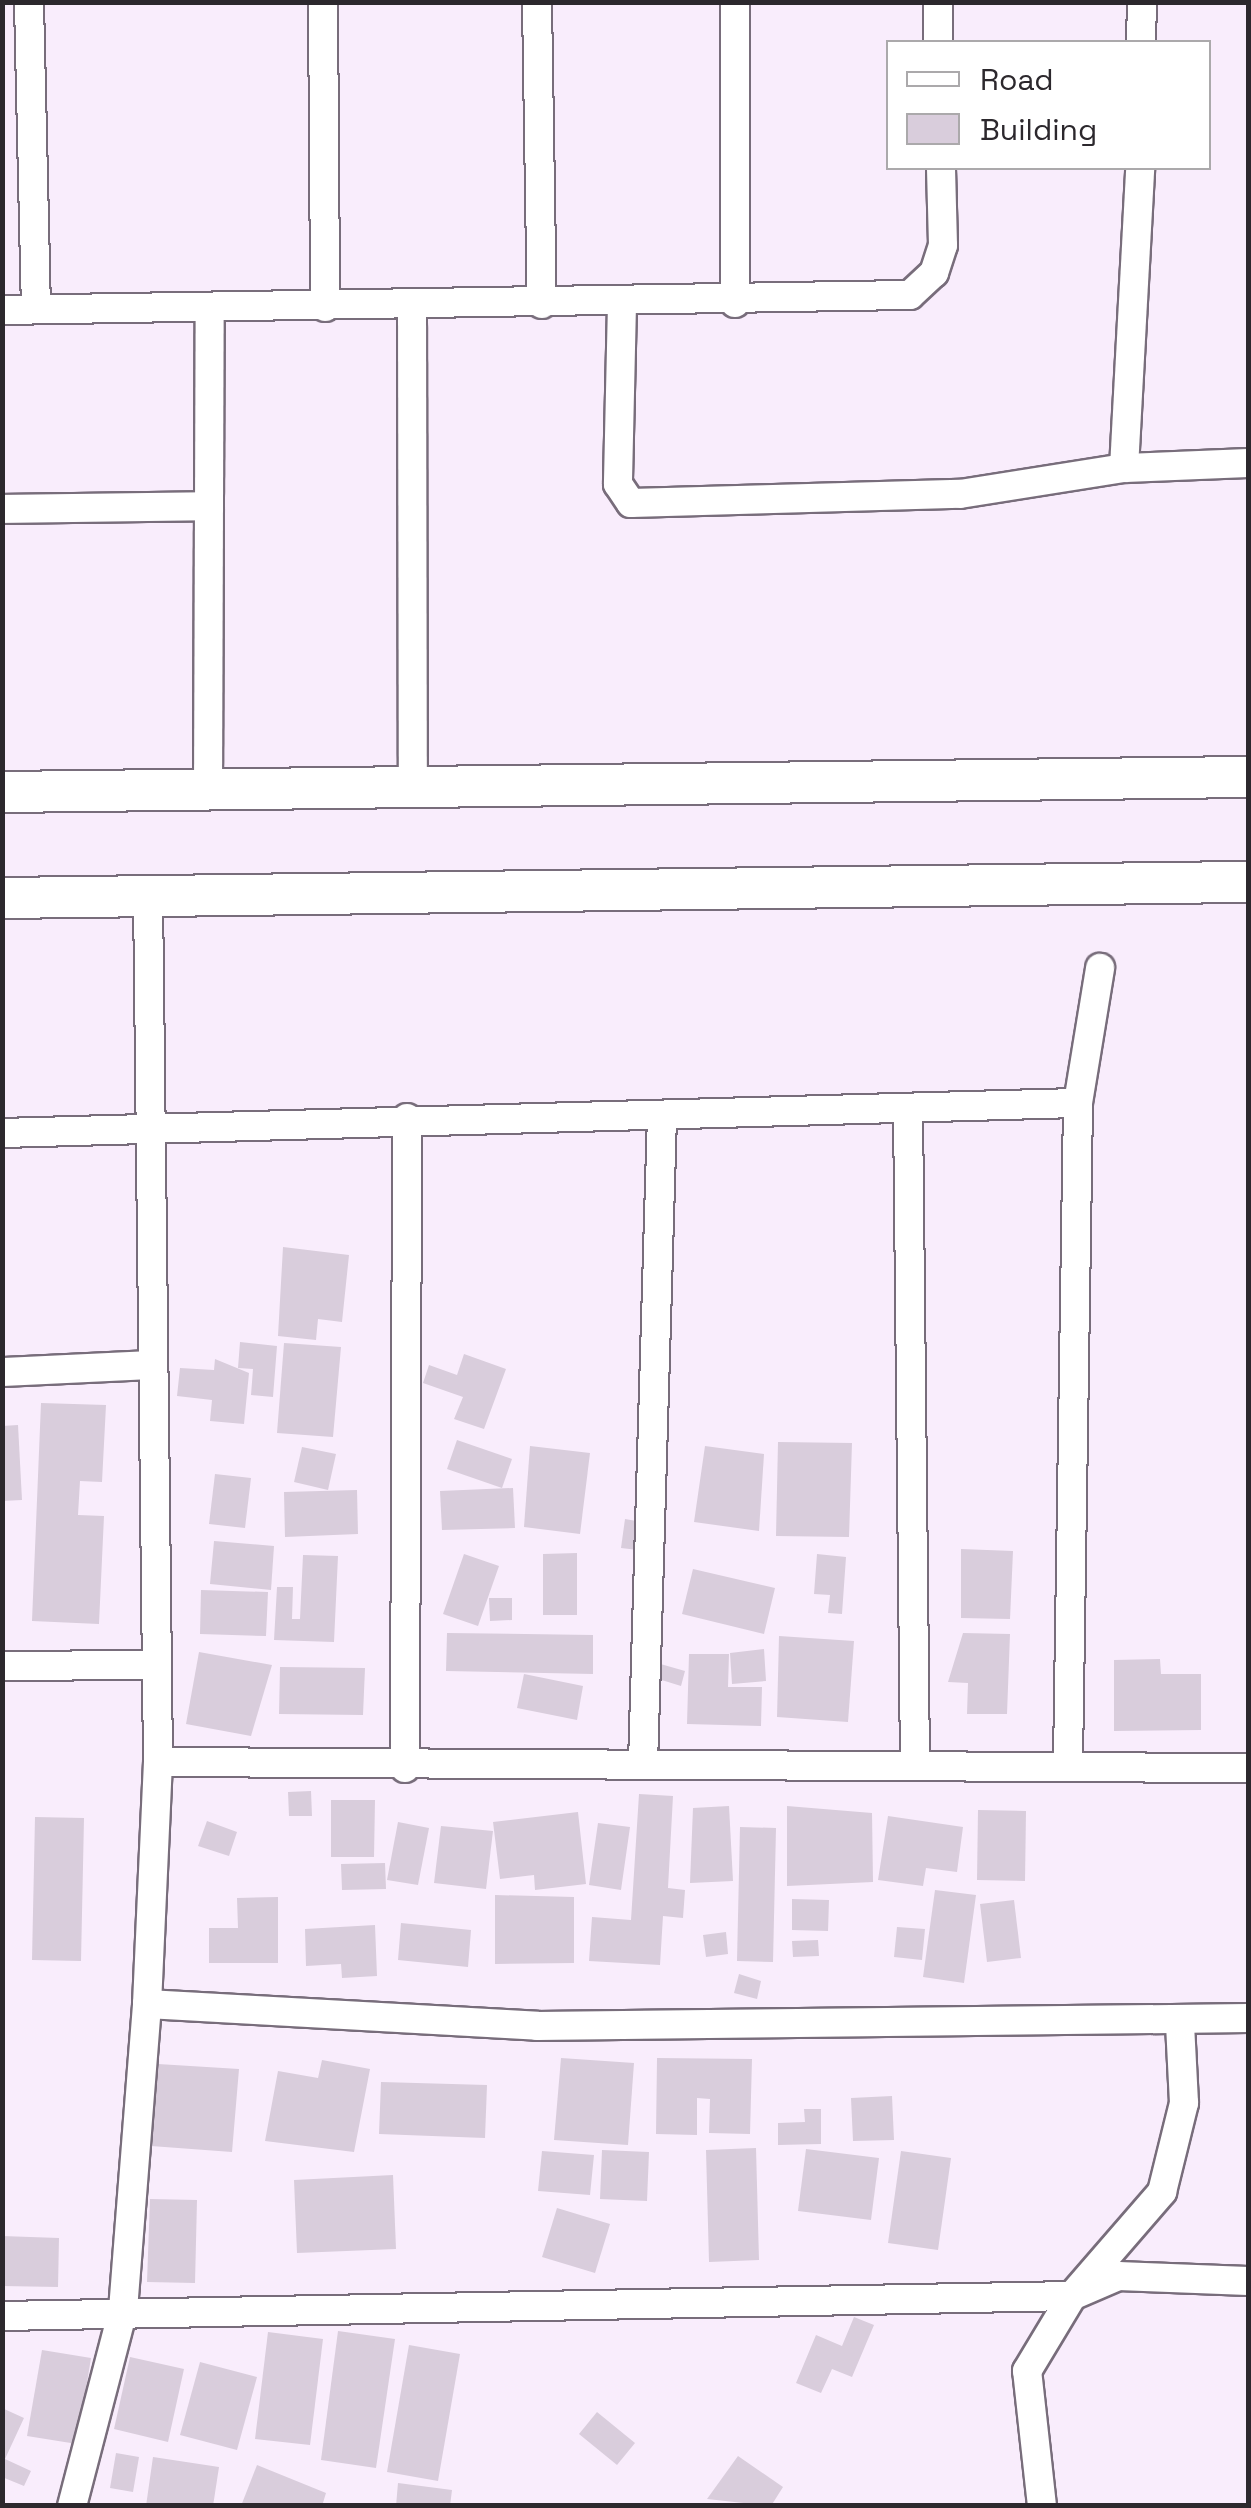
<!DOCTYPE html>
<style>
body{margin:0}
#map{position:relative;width:1251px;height:2508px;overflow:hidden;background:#f9edfc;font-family:"Space Grotesk",sans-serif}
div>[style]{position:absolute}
.building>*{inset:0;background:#d9cddc}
.roads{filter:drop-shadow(2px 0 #786d7b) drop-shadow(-2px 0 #786d7b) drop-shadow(0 2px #786d7b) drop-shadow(0 -2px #786d7b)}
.street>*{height:28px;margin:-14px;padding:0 14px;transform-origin:14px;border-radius:14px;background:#fff}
.secondary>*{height:40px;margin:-20px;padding:0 20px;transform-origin:20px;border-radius:20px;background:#fff}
span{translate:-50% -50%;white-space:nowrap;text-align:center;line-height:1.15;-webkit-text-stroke:10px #fff;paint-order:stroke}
.frame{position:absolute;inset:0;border:5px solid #2c282d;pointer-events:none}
.legend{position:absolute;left:886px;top:40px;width:325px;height:130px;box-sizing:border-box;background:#fff;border:2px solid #aba9ab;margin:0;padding:12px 18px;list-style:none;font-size:30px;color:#2c282d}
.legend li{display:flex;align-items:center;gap:20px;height:50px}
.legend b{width:50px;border:2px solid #aba9ab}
</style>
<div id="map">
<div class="building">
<div style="clip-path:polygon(283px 1247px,349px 1255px,342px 1322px,318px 1319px,316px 1340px,278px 1336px)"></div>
<div style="clip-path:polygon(240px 1342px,277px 1346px,273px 1397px,251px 1395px,253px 1369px,238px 1368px)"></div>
<div style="clip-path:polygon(284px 1343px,341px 1347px,333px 1437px,277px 1433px)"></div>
<div style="clip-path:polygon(464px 1354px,506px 1369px,484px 1429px,454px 1419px,463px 1397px,423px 1383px,429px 1365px,457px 1375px)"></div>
<div style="clip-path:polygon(215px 1359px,249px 1373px,244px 1424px,210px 1421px,212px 1400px,177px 1396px,180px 1368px,214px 1370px)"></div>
<div style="clip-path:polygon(41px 1403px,106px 1405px,102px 1482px,80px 1481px,78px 1515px,104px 1516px,99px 1624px,32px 1621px)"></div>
<div style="clip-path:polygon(18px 1425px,22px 1500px,2px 1501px,2px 1426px)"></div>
<div style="clip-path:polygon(457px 1440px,512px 1459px,502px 1488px,447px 1469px)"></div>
<div style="clip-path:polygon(778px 1442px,852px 1443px,849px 1537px,776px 1536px)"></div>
<div style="clip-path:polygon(530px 1446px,590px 1453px,580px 1534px,524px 1527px)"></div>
<div style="clip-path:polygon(705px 1446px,764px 1454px,759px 1531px,694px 1522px)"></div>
<div style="clip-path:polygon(302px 1447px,336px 1454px,328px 1490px,294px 1482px)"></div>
<div style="clip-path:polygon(215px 1474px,251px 1478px,245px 1528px,209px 1524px)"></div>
<div style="clip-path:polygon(513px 1488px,515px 1528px,442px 1530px,440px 1491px)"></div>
<div style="clip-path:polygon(357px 1490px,358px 1534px,285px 1537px,284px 1492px)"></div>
<div style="clip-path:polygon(625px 1519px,642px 1522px,638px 1550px,621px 1548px)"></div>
<div style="clip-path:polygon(214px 1541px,274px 1546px,271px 1590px,210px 1584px)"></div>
<div style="clip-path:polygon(961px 1549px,1013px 1551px,1010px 1619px,961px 1618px)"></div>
<div style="clip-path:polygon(577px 1553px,577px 1615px,543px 1615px,543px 1554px)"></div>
<div style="clip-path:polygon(464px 1554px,499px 1566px,478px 1626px,443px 1614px)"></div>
<div style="clip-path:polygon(817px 1554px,846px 1557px,842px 1614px,828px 1613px,830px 1595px,814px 1594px)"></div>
<div style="clip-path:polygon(303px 1555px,338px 1556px,334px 1642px,274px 1640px,277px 1587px,293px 1587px,292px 1619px,300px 1619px)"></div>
<div style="clip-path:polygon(693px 1569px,775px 1588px,764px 1634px,682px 1614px)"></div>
<div style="clip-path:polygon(201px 1590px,268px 1592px,266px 1636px,200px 1634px)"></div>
<div style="clip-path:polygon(489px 1598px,512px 1598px,512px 1620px,490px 1621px)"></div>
<div style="clip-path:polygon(447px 1633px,593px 1635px,593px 1674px,446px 1671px)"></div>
<div style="clip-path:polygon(963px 1633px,1010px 1634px,1007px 1714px,967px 1714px,968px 1683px,948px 1682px)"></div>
<div style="clip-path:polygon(779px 1636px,854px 1641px,848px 1722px,777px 1717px)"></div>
<div style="clip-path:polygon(764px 1649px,766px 1681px,732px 1684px,730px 1653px)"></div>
<div style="clip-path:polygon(199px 1652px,272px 1665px,251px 1736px,186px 1724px)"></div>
<div style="clip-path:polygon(689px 1654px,729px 1654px,728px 1687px,762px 1687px,761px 1726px,687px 1724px)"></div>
<div style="clip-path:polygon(1160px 1659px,1161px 1674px,1201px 1674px,1201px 1730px,1114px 1731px,1114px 1660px)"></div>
<div style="clip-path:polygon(657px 1663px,685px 1671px,681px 1686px,652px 1677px)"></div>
<div style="clip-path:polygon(280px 1667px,365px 1668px,363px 1715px,279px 1714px)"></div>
<div style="clip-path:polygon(524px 1674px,583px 1686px,577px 1720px,517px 1708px)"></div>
<div style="clip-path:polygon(311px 1791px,312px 1816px,289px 1816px,288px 1792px)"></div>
<div style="clip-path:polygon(639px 1794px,673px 1796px,668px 1888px,685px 1890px,683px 1918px,663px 1916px,660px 1965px,589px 1961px,592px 1917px,631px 1920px)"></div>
<div style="clip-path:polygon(331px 1800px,375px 1800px,374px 1857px,331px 1857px)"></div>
<div style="clip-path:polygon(729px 1806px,733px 1881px,690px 1883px,693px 1808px)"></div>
<div style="clip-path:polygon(787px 1806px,872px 1813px,873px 1882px,787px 1886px)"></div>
<div style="clip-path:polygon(978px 1810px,1026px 1811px,1025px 1881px,977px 1880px)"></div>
<div style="clip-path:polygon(578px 1812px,586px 1884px,535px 1890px,534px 1875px,500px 1879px,493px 1822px)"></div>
<div style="clip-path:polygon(888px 1816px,963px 1827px,957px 1872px,926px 1868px,923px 1886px,878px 1880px)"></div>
<div style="clip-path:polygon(35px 1817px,84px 1818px,81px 1961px,32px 1960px)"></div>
<div style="clip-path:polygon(207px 1821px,237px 1832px,229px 1856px,198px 1846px)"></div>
<div style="clip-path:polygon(398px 1822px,429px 1828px,418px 1885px,387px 1880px)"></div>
<div style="clip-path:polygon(598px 1823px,630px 1827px,621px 1890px,589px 1885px)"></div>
<div style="clip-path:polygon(441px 1826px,493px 1831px,486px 1889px,434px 1883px)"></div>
<div style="clip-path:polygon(740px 1827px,776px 1828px,773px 1962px,737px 1961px)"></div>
<div style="clip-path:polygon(385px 1863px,386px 1889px,342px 1890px,341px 1864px)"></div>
<div style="clip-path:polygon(935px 1890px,976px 1895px,964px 1983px,923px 1977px)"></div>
<div style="clip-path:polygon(495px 1895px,574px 1897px,574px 1963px,495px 1964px)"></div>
<div style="clip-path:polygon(278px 1897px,278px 1963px,209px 1963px,209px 1928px,238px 1928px,237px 1898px)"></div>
<div style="clip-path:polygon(792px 1899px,829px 1900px,828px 1931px,792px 1930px)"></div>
<div style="clip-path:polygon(1014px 1900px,1021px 1958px,987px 1962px,980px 1904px)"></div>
<div style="clip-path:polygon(401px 1923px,471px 1930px,468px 1967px,398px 1960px)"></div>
<div style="clip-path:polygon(375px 1925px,377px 1976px,342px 1978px,341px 1964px,306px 1966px,305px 1929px)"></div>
<div style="clip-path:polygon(897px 1927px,925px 1929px,922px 1960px,894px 1957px)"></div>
<div style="clip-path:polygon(726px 1932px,728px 1954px,706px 1957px,703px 1935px)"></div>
<div style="clip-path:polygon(818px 1940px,819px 1956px,793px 1957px,792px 1941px)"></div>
<div style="clip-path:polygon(739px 1974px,761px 1981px,757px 1999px,734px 1993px)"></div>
<div style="clip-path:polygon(561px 2058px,634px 2063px,628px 2145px,554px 2140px)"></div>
<div style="clip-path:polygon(657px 2058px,752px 2059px,750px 2134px,709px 2133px,710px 2099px,697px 2098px,697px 2135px,656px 2134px)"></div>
<div style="clip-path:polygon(322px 2060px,370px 2069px,354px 2152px,265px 2141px,278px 2071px,318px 2078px)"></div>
<div style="clip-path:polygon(158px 2064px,239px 2069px,232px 2152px,151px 2146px)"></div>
<div style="clip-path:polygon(381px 2082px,487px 2085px,485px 2138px,379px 2134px)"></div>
<div style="clip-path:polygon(892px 2096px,894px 2140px,853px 2141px,851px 2098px)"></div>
<div style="clip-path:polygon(804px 2109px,821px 2109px,821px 2144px,778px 2145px,778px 2123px,805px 2122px)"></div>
<div style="clip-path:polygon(756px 2148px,759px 2260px,709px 2262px,706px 2150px)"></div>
<div style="clip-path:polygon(806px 2149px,879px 2158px,871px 2220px,798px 2211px)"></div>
<div style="clip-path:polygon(602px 2150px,649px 2152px,647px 2201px,600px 2199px)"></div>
<div style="clip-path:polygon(542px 2151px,594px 2155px,590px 2195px,538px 2191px)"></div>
<div style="clip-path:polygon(901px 2151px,951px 2158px,938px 2250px,888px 2243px)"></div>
<div style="clip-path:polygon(393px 2175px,396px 2249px,297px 2253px,294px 2180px)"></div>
<div style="clip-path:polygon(150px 2199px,197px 2200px,195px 2283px,147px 2282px)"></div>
<div style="clip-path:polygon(557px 2208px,610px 2224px,595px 2273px,542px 2257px)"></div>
<div style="clip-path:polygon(2px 2236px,59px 2238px,58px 2287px,2px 2286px)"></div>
<div style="clip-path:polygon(854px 2317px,874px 2325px,852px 2377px,832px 2369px,821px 2393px,796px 2383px,816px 2335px,842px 2346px)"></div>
<div style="clip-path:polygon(338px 2331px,395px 2339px,376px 2468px,321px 2460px)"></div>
<div style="clip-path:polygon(268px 2332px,323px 2339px,310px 2445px,255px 2439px)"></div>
<div style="clip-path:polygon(409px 2345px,460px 2354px,438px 2481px,387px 2472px)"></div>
<div style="clip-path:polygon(42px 2350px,91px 2358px,77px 2444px,27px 2436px)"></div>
<div style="clip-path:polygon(130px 2357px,184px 2369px,168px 2442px,114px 2429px)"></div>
<div style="clip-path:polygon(200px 2362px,257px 2377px,237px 2450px,180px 2435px)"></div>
<div style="clip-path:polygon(2px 2408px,24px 2418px,5px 2459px,31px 2471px,24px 2486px,2px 2477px)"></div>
<div style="clip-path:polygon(597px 2412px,635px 2443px,617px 2465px,579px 2434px)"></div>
<div style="clip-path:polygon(116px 2453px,139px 2457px,133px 2492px,110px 2488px)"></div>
<div style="clip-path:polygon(738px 2456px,783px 2487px,771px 2506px,707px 2499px)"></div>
<div style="clip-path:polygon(153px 2457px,219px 2467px,213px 2506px,146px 2506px)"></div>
<div style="clip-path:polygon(257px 2465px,326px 2493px,322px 2506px,241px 2506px)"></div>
<div style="clip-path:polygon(398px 2483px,452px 2490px,450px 2506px,396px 2506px)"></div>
</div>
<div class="roads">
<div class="street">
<div style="left:29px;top:2px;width:307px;rotate:88.7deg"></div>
<div style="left:323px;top:2px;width:305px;rotate:89.6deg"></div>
<div style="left:537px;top:2px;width:302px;rotate:89.1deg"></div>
<div style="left:938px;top:2px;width:40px;rotate:90deg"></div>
<div style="left:1141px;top:42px;width:40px;rotate:-88.6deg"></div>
<div style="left:735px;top:303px;width:301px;rotate:-90deg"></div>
<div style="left:622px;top:304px;width:180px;rotate:91.3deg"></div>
<div style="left:618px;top:484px;width:23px;rotate:56deg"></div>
<div style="left:631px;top:503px;width:329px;rotate:-1.6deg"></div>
<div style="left:960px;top:494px;width:166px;rotate:-9deg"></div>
<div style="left:1124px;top:468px;width:124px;rotate:-2.3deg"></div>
<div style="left:412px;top:306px;width:481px;rotate:89.9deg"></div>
<div style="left:2px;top:310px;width:908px;rotate:-0.95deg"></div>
<div style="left:910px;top:295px;width:33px;rotate:-43deg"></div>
<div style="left:934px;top:273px;width:29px;rotate:-72deg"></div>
<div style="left:943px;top:245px;width:77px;rotate:-91.5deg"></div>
<div style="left:1124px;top:468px;width:300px;rotate:-86.9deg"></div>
<div style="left:2px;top:509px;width:207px;rotate:-0.8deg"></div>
<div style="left:208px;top:790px;width:482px;rotate:-89.8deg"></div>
<div style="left:908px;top:1108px;width:658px;rotate:89.39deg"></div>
<div style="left:2px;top:1133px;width:1076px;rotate:-1.6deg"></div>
<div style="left:2px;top:1372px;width:151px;rotate:-2.7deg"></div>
<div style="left:2px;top:1666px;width:155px;rotate:-0.4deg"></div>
<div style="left:158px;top:1762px;width:1090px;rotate:0.32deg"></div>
<div style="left:1068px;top:1762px;width:659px;rotate:-89.13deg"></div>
<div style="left:1078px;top:1103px;width:137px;rotate:-80.7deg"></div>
<div style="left:643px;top:1764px;width:647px;rotate:-88.32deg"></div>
<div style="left:405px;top:1768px;width:650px;rotate:-89.82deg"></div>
<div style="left:147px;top:2004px;width:391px;rotate:3.2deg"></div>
<div style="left:537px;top:2026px;width:711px;rotate:-0.64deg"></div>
<div style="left:2px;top:2316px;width:1070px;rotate:-1.07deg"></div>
<div style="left:1072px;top:2296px;width:50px;rotate:-23.5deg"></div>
<div style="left:1118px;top:2276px;width:130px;rotate:2.2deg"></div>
<div style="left:72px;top:2506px;width:203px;rotate:-75.4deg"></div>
<div style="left:123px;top:2310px;width:307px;rotate:-85.5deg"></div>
<div style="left:147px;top:2004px;width:242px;rotate:-87.4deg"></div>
<div style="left:158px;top:1762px;width:867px;rotate:-90.66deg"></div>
<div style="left:1042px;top:2506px;width:136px;rotate:-96.3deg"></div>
<div style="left:1027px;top:2371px;width:87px;rotate:-59deg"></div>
<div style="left:1072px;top:2296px;width:138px;rotate:-49.1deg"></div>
<div style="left:1162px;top:2192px;width:92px;rotate:-76.1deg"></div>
<div style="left:1184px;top:2103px;width:80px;rotate:-92.9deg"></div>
</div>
<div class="secondary">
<div style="left:2px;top:792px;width:1246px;rotate:-0.69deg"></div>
<div style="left:2px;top:898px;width:1246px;rotate:-0.74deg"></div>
</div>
</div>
<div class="frame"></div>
<ul class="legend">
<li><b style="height:12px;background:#fff"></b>Road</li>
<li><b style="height:28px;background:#d9cddc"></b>Building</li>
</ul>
</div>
